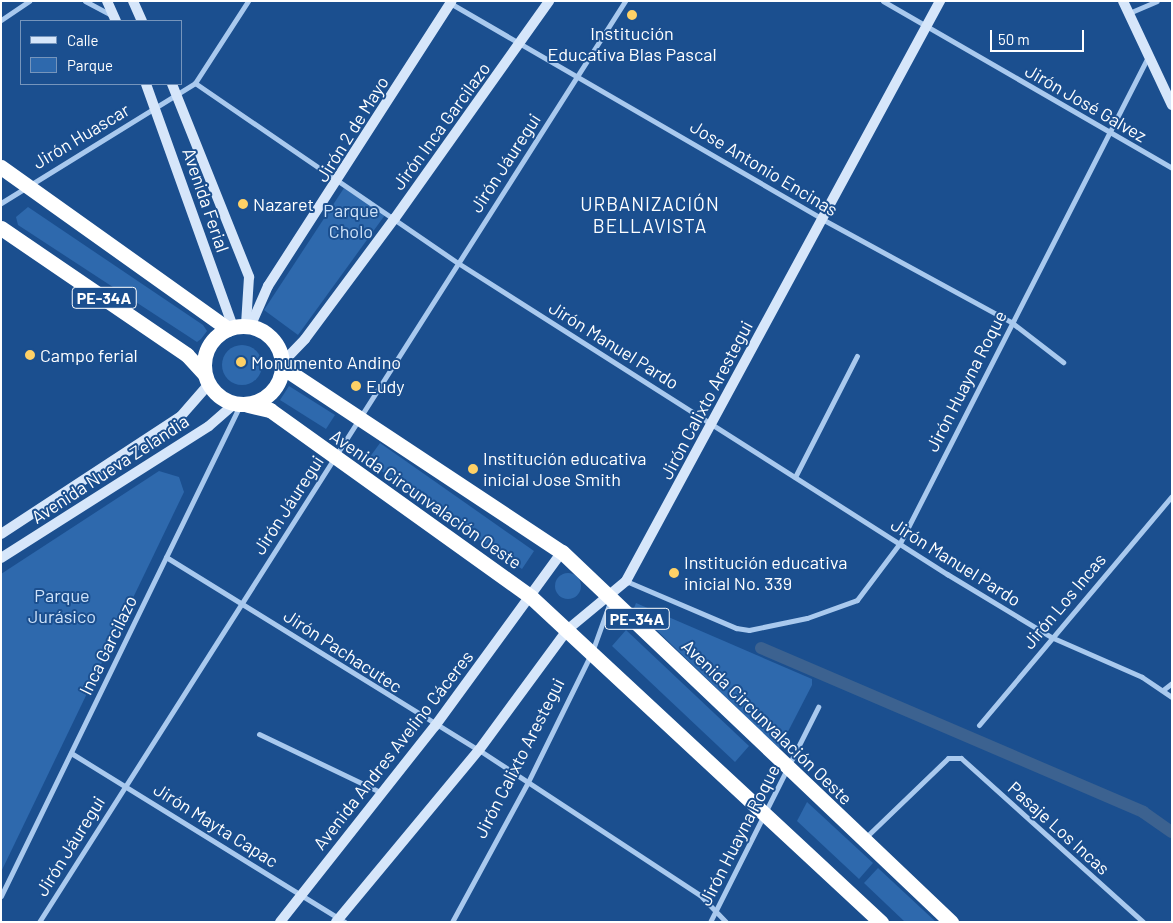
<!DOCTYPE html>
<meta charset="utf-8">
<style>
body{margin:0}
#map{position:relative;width:1173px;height:923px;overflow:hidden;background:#1b4f8f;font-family:Barlow,sans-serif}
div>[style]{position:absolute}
.green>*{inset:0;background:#2e69ad}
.round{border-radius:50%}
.canal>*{height:12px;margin:-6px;padding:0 6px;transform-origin:6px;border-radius:6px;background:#3c6290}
.street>*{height:5px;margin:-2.5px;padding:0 2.5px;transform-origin:2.5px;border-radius:2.5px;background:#a9c9ee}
.secondary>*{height:10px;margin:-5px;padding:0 5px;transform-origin:5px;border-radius:5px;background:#d6e6fa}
.highway>*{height:15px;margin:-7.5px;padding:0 7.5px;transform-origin:7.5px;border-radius:7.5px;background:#fff}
.highway>.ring{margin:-7.5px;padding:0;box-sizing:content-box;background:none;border:15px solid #fff;border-radius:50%}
.dots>*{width:14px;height:14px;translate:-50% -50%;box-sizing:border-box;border:2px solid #1b4f8f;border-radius:50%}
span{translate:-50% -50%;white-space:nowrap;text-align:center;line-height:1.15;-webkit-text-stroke:4px #1b4f8f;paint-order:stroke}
.shield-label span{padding:1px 4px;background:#1b4f8f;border:1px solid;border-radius:4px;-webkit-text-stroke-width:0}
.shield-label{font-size:16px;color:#fff;font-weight:700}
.poi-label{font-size:18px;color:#fff}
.left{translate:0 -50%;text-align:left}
.street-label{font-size:18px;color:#fff}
.park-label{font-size:18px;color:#cfe3fa}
.neighbourhood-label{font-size:19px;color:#fff;letter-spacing:1px}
.frame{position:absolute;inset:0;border:2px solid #fff;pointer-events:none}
.legend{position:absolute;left:20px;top:20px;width:162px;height:65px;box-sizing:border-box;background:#1b4f8f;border:1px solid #7695bc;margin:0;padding:6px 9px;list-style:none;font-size:15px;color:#fff}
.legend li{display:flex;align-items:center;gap:10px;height:25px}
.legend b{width:25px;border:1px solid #7695bc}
.scale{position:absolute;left:990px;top:30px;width:94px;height:22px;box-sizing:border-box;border:2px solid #fff;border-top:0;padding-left:6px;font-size:15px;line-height:18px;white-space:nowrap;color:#fff;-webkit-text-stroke:4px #1b4f8f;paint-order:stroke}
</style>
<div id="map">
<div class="green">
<div style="clip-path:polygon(344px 188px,385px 215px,298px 335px,264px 310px)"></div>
<div style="clip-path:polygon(28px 207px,203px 325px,207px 331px,201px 339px,197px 342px,18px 225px,16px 217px)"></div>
<div class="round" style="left:222px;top:345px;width:40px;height:40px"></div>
<div style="clip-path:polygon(289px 386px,335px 415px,326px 429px,280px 400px)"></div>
<div style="clip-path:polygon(380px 443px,534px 551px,522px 569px,367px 461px)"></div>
<div style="clip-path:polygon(159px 471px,179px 477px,184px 492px,1px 872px,1px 574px)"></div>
<div class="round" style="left:555px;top:573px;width:26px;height:26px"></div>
<div style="clip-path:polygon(636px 603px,812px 679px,812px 685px,779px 749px,634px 608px)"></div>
<div style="clip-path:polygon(626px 630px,749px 746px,735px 762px,612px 646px)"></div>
<div style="clip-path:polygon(807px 802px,873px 863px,859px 879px,797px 821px)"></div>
<div style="clip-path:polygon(878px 868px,936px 922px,905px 922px,864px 883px)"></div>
</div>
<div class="canal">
<div style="left:761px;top:648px;width:416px;rotate:23.2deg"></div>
<div style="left:1143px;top:812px;width:35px;rotate:35deg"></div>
</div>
<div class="street">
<div style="left:85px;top:1px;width:30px;rotate:28deg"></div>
<div style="left:883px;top:1px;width:334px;rotate:30deg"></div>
<div style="left:450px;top:3px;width:430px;rotate:30.1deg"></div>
<div style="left:822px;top:219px;width:215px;rotate:28.6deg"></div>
<div style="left:1011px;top:322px;width:66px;rotate:37.6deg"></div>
<div style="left:1129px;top:13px;width:30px;rotate:-23deg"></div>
<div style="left:1px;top:20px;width:34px;rotate:-34deg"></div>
<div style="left:195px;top:83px;width:319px;rotate:34.4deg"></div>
<div style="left:458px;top:263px;width:580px;rotate:32.46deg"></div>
<div style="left:947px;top:574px;width:122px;rotate:31.2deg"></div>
<div style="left:1051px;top:637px;width:99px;rotate:23.7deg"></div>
<div style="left:1142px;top:677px;width:36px;rotate:34deg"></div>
<div style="left:1px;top:203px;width:228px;rotate:-31.7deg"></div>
<div style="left:195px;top:83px;width:98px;rotate:-57.1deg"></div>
<div style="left:795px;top:477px;width:136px;rotate:-62.9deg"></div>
<div style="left:166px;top:557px;width:368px;rotate:31.7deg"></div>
<div style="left:479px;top:750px;width:264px;rotate:33.3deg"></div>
<div style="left:700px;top:895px;width:37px;rotate:46deg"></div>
<div style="left:626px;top:581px;width:120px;rotate:23.1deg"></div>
<div style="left:736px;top:628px;width:13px;rotate:9deg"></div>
<div style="left:749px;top:630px;width:59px;rotate:-11.7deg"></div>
<div style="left:807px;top:618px;width:53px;rotate:-19.8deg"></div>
<div style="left:857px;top:600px;width:71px;rotate:-53deg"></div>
<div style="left:900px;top:543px;width:546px;rotate:-62.97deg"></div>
<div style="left:1163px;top:690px;width:11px;rotate:-38deg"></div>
<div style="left:979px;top:725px;width:299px;rotate:-49.9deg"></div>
<div style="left:259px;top:734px;width:136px;rotate:25.6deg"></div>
<div style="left:71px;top:753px;width:322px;rotate:31.7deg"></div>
<div style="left:865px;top:838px;width:115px;rotate:-43.9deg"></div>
<div style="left:948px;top:758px;width:13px"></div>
<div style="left:961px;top:758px;width:245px;rotate:42deg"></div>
<div style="left:1px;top:896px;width:546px;rotate:-64.04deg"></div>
<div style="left:39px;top:922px;width:1092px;rotate:-57.53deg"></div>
<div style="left:452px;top:922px;width:159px;rotate:-61.5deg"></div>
<div style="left:528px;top:782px;width:145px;rotate:-63.8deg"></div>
<div style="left:592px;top:652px;width:53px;rotate:-70.2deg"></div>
<div style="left:710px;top:922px;width:241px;rotate:-63.3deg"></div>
</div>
<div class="secondary">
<div style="left:107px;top:1px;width:22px;rotate:66deg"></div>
<div style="left:133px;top:1px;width:22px;rotate:66deg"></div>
<div style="left:1123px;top:1px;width:115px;rotate:64.8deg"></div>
<div style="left:146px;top:84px;width:258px;rotate:70.3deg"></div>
<div style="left:172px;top:84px;width:208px;rotate:68.2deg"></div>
<div style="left:249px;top:277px;width:48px;rotate:93.6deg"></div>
<div style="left:250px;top:327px;width:45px;rotate:-66.3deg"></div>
<div style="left:268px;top:286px;width:339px;rotate:-57.2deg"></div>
<div style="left:282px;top:363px;width:33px;rotate:-46deg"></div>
<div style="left:305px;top:339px;width:151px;rotate:-53.4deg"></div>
<div style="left:395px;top:218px;width:266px;rotate:-54.6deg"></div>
<div style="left:1px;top:534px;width:215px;rotate:-33.2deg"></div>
<div style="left:181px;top:416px;width:41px;rotate:-48.9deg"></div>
<div style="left:1px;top:558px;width:246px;rotate:-32.4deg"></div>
<div style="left:209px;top:426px;width:33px;rotate:-41deg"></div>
<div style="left:280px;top:922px;width:250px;rotate:-51.7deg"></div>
<div style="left:435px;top:726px;width:215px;rotate:-53.9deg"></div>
<div style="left:336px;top:922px;width:224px;rotate:-50.3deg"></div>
<div style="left:479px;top:750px;width:149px;rotate:-53.7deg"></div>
<div style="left:567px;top:630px;width:77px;rotate:-39.7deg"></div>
<div style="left:626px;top:581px;width:660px;rotate:-61.57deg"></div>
</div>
<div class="highway">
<div style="left:1px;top:167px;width:279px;rotate:35.5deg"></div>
<div style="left:1px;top:228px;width:225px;rotate:34.3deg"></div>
<div style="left:187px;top:355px;width:25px;rotate:47deg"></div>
<div class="ring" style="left:204px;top:326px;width:63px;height:63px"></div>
<div style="left:282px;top:367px;width:336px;rotate:33.5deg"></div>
<div style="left:562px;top:552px;width:537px;rotate:43.57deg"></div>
<div style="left:248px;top:405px;width:23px;rotate:13deg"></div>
<div style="left:270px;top:410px;width:321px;rotate:35.6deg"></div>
<div style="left:531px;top:597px;width:478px;rotate:42.9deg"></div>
</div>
<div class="dots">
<div style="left:632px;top:15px;background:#ffd166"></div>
<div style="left:243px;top:204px;background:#ffd166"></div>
<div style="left:30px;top:355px;background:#ffd166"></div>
<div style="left:241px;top:362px;background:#ffd166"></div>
<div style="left:356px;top:386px;background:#ffd166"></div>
<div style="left:473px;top:469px;background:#ffd166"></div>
<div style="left:674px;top:573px;background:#ffd166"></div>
</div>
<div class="shield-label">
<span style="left:104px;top:298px">PE-34A</span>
<span style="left:637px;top:619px">PE-34A</span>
</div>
<div class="poi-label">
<span style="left:632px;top:44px">Institución<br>Educativa Blas Pascal</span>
<span class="left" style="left:253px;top:204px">Nazaret</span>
<span class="left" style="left:40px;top:355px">Campo ferial</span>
<span class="left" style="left:251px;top:362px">Monumento Andino</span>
<span class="left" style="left:366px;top:386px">Eudy</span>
<span class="left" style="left:483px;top:469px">Institución educativa<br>inicial Jose Smith</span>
<span class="left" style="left:684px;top:573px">Institución educativa<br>inicial No. 339</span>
</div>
<div class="street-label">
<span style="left:1086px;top:103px;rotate:30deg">Jirón José Galvez</span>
<span style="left:441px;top:126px;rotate:-54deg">Jirón Inca Garcilazo</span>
<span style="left:352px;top:129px;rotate:-58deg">Jirón 2 de Mayo</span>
<span style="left:81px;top:136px;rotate:-31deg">Jirón Huascar</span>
<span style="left:505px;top:163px;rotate:-57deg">Jirón Jáuregui</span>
<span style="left:764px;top:168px;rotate:31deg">Jose Antonio Encinas</span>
<span style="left:206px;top:200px;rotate:71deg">Avenida Ferial</span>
<span style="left:614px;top:345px;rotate:32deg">Jirón Manuel Pardo</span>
<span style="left:966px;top:381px;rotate:-63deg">Jirón Huayna Roque</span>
<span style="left:706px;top:400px;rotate:-62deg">Jirón Calixto Arestegui</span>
<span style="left:110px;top:469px;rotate:-33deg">Avenida Nueva Zelandia</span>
<span style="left:426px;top:499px;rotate:35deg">Avenida Circunvalación Oeste</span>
<span style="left:288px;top:505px;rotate:-57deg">Jirón Jáuregui</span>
<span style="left:956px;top:562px;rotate:32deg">Jirón Manuel Pardo</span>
<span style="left:1064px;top:601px;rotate:-50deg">Jirón Los Incas</span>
<span style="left:108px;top:645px;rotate:-64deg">Inca Garcilazo</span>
<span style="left:343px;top:651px;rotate:33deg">Jirón Pachacutec</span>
<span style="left:767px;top:722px;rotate:44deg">Avenida Circunvalación Oeste</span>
<span style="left:393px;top:750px;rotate:-52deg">Avenida Andres Avelino Cáceres</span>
<span style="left:519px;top:758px;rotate:-63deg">Jirón Calixto Arestegui</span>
<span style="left:216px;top:825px;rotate:32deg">Jirón Mayta Capac</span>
<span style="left:1059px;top:828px;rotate:42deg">Pasaje Los Incas</span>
<span style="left:739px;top:835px;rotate:-63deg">Jirón Huayna Roque</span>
<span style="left:70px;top:846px;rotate:-58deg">Jirón Jáuregui</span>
</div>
<div class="park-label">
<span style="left:351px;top:221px">Parque<br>Cholo</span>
<span style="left:62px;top:606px">Parque<br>Jurásico</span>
</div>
<div class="neighbourhood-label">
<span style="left:650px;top:215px">URBANIZACIÓN<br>BELLAVISTA</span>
</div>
<div class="frame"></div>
<ul class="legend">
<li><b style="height:6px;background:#d6e6fa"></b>Calle</li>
<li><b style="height:14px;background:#2e69ad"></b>Parque</li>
</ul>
<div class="scale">50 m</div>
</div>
